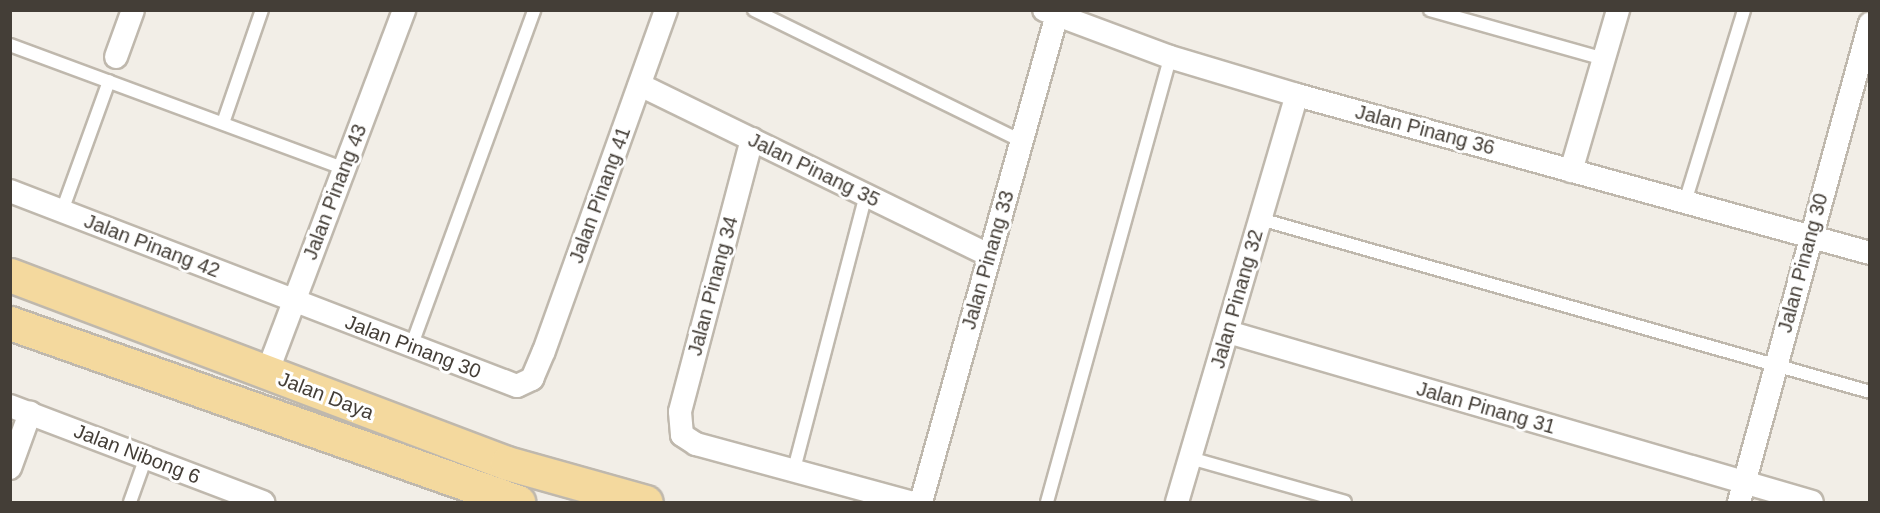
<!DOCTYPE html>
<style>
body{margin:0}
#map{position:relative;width:1880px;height:513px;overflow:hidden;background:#f2eee7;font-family:Arial,sans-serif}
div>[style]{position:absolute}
.roads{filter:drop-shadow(2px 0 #bfb8ad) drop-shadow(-2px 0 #bfb8ad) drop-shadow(0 2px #bfb8ad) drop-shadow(0 -2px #bfb8ad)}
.service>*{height:12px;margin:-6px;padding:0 6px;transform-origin:6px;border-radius:6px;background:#fff}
.minor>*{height:22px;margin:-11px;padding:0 11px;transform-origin:11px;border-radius:11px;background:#fff}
.primary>*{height:33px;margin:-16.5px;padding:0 16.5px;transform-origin:16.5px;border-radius:16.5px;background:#f4d99e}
span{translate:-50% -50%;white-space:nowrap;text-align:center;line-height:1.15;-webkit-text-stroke:6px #fff;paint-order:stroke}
.street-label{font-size:20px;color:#443e37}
.frame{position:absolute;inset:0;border:12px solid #443e37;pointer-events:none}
</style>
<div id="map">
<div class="roads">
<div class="service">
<div style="left:754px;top:10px;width:297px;rotate:26.1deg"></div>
<div style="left:1430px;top:10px;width:181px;rotate:15.7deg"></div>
<div style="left:10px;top:45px;width:357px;rotate:20.3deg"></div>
<div style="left:223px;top:123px;width:120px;rotate:-71deg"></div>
<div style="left:1685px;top:202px;width:201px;rotate:-72.9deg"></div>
<div style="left:62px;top:211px;width:138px;rotate:-70.1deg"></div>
<div style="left:1260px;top:219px;width:634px;rotate:15.83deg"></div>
<div style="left:411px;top:347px;width:359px;rotate:-69.9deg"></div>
<div style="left:1190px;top:458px;width:161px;rotate:15.8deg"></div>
<div style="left:793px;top:473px;width:287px;rotate:-75.3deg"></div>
<div style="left:130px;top:502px;width:48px;rotate:-70.4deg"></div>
<div style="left:1047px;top:502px;width:462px;rotate:-74.5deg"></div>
</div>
<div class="minor">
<div style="left:1044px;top:10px;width:134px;rotate:20.5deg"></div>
<div style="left:1170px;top:57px;width:133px;rotate:16.7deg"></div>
<div style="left:1297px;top:95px;width:594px;rotate:15.42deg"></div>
<div style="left:116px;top:57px;width:50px;rotate:-70.1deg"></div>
<div style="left:640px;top:85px;width:388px;rotate:26deg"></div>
<div style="left:752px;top:139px;width:282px;rotate:104.8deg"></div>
<div style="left:680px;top:412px;width:23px;rotate:85deg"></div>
<div style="left:682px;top:435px;width:17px;rotate:33deg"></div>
<div style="left:696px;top:444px;width:222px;rotate:15.2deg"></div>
<div style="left:1571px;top:171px;width:168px;rotate:-73.7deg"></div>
<div style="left:10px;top:191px;width:543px;rotate:21.04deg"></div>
<div style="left:517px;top:386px;width:17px;rotate:-25deg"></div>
<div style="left:532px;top:379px;width:30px;rotate:-67deg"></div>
<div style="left:544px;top:351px;width:362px;rotate:-70.3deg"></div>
<div style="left:1228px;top:332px;width:608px;rotate:16.23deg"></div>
<div style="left:267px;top:373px;width:388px;rotate:-69.3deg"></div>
<div style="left:10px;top:406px;width:271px;rotate:20.8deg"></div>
<div style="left:10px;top:468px;width:59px;rotate:-70deg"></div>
<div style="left:921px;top:502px;width:502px;rotate:-74.41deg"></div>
<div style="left:1177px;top:502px;width:424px;rotate:-73.6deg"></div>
<div style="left:1739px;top:502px;width:496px;rotate:-74.7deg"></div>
</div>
<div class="primary">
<div style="left:10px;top:275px;width:531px;rotate:20.72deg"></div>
<div style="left:507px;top:463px;width:144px;rotate:15.7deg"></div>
<div style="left:10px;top:323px;width:539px;rotate:19.41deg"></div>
</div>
</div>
<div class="street-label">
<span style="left:1425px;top:130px;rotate:15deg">Jalan Pinang 36</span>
<span style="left:814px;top:170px;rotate:26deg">Jalan Pinang 35</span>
<span style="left:335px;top:192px;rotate:-69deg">Jalan Pinang 43</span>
<span style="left:600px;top:195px;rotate:-70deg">Jalan Pinang 41</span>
<span style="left:152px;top:246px;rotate:21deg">Jalan Pinang 42</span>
<span style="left:988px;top:260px;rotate:-74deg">Jalan Pinang 33</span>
<span style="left:1803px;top:263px;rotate:-75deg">Jalan Pinang 30</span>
<span style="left:713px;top:286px;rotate:-75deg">Jalan Pinang 34</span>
<span style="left:1237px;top:299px;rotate:-74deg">Jalan Pinang 32</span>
<span style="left:413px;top:347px;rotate:21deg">Jalan Pinang 30</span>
<span style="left:326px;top:396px;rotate:21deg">Jalan Daya</span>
<span style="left:1486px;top:408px;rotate:16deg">Jalan Pinang 31</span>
<span style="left:137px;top:454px;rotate:21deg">Jalan Nibong 6</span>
</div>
<div class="frame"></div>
</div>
